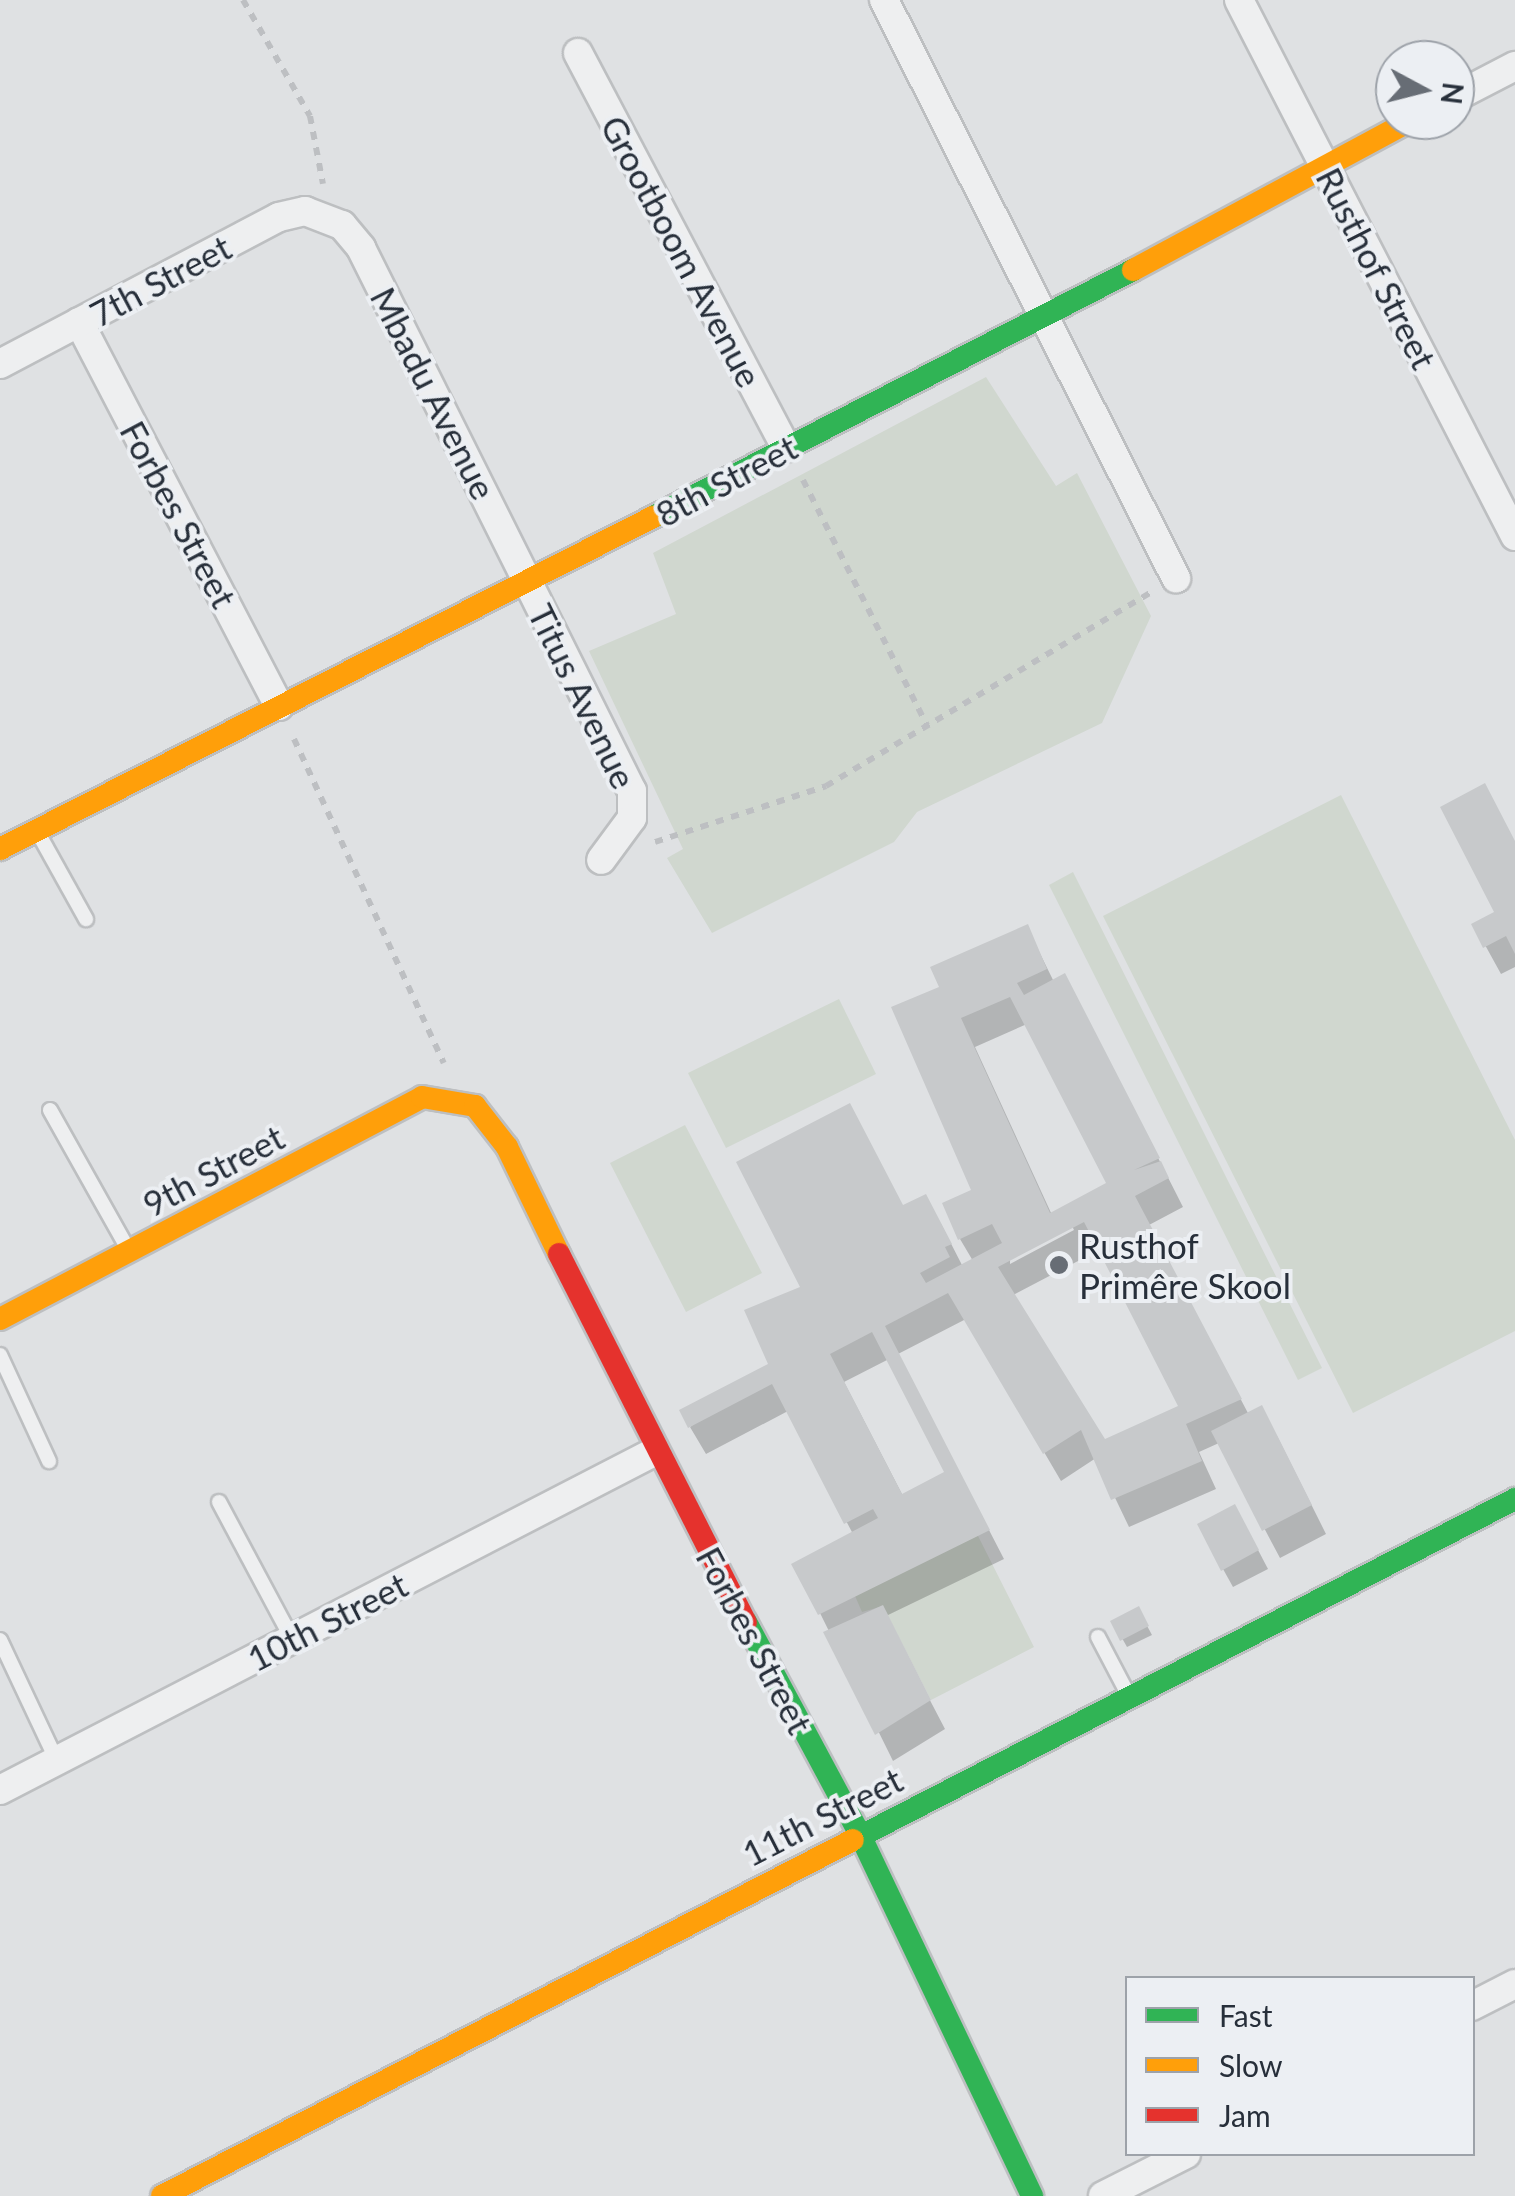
<!DOCTYPE html>
<meta charset="utf-8">
<style>
body{margin:0}
#map{position:relative;width:1515px;height:2196px;overflow:hidden;background:#dfe1e3;font-family:Lato,sans-serif}
div>[style]{position:absolute}
.green>*{inset:0;background:#d0d7cf}
.shadow>*{inset:0;background:#0003}
.building>*{inset:0;background:#c7c9cb}
.path>*{height:6px;margin-top:-3px;transform-origin:0;background:repeating-linear-gradient(90deg,#bdbfc2 0 8px,transparent 0 16px)}
.roads{filter:drop-shadow(2px 0 #bdbfc1) drop-shadow(-2px 0 #bdbfc1) drop-shadow(0 2px #bdbfc1) drop-shadow(0 -2px #bdbfc1)}
.lane>*{height:14px;margin:-7px;padding:0 7px;transform-origin:7px;border-radius:7px;background:#eeeff0}
.street>*{height:28px;margin:-14px;padding:0 14px;transform-origin:14px;border-radius:14px;background:#eeeff0}
.fast>*{height:22px;margin:-11px;padding:0 11px;transform-origin:11px;border-radius:11px;background:#30b455}
.slow>*{height:22px;margin:-11px;padding:0 11px;transform-origin:11px;border-radius:11px;background:#ff9f0a}
.jam>*{height:22px;margin:-11px;padding:0 11px;transform-origin:11px;border-radius:11px;background:#e5322d}
.dots>*{width:28px;height:28px;translate:-50% -50%;box-sizing:border-box;border:5px solid #eceff3;border-radius:50%}
span{translate:-50% -50%;white-space:nowrap;text-align:center;line-height:1.15;-webkit-text-stroke:8px #eceff3;paint-order:stroke}
.street-label{font-size:35px;color:#272f3a}
.poi-label{font-size:35px;color:#272f3a}
.left{translate:0 -50%;text-align:left}
.legend{position:absolute;left:1125px;top:1976px;width:350px;height:180px;box-sizing:border-box;background:#eceff3;border:2px solid #9da2a9;margin:0;padding:12px 18px;list-style:none;font-size:30px;color:#272f3a}
.legend li{display:flex;align-items:center;gap:20px;height:50px}
.legend b{width:50px;border:2px solid #9da2a9}
.north{position:absolute;left:1375px;top:40px;width:100px;height:100px;box-sizing:border-box;background:#eceff3;border:2px solid #9da2a9;border-radius:50%;rotate:97deg;font-size:28px;font-weight:700;line-height:40px;text-align:center;color:#272f3a}
.north::after{content:'';display:block;margin:auto;width:35px;height:45px;background:#676d75;clip-path:polygon(50% 0,100% 100%,50% 72%,0 100%)}
</style>
<div id="map">
<div class="green">
<div style="clip-path:polygon(986px 377px,1056px 486px,1077px 473px,1151px 616px,1102px 723px,917px 812px,894px 842px,712px 933px,667px 858px,683px 849px,589px 651px,676px 614px,653px 553px)"></div>
<div style="clip-path:polygon(1341px 795px,1515px 1140px,1515px 1331px,1353px 1413px,1103px 916px)"></div>
<div style="clip-path:polygon(1073px 872px,1322px 1368px,1298px 1380px,1049px 885px)"></div>
<div style="clip-path:polygon(839px 999px,876px 1074px,726px 1148px,688px 1073px)"></div>
<div style="clip-path:polygon(685px 1125px,762px 1273px,686px 1312px,610px 1163px)"></div>
<div style="clip-path:polygon(976px 1532px,1034px 1647px,931px 1700px,883px 1606px,862px 1612px,855px 1596px)"></div>
</div>
<div class="shadow">
<div style="clip-path:polygon(1515px 843px,1515px 967px,1501px 974px,1474px 925px,1497px 913px)"></div>
<div style="clip-path:polygon(evenodd,1027px 927px,1054px 982px,1080px 1004px,1183px 1207px,1149px 1225px,1249px 1415px,1277px 1436px,1326px 1534px,1280px 1558px,1219px 1443px,1199px 1452px,1216px 1489px,1129px 1527px,1096px 1458px,1061px 1481px,966px 1319px,898px 1354px,1004px 1559px,886px 1616px,945px 1729px,893px 1761px,820px 1613px,853px 1534px,788px 1411px,706px 1454px,690px 1427px,772px 1365px,803px 1288px,903px 1208px,941px 1224px,963px 1267px,973px 1261px,960px 1239px,974px 1191px,942px 988px,1027px 927px,1027px 1024px,1110px 1184px,1052px 1215px,975px 1047px,1027px 1024px,1027px 927px,1072px 1226px,1074px 1230px,1010px 1264px,1010px 1258px,1072px 1226px,1027px 927px,1101px 1249px,1182px 1408px,1104px 1442px,1013px 1295px,1101px 1249px,1027px 927px,889px 1359px,947px 1473px,903px 1496px,844px 1382px,889px 1359px)"></div>
<div style="clip-path:polygon(1245px 1525px,1268px 1569px,1233px 1587px,1223px 1569px)"></div>
<div style="clip-path:polygon(1138px 1609px,1152px 1635px,1127px 1647px,1113px 1622px)"></div>
</div>
<div class="building">
<div style="clip-path:polygon(1485px 783px,1515px 841px,1515px 954px,1506px 936px,1483px 948px,1471px 924px,1494px 912px,1440px 807px)"></div>
<div style="clip-path:polygon(evenodd,1028px 924px,1047px 969px,1017px 983px,1024px 995px,1065px 973px,1160px 1158px,1134px 1170px,1161px 1161px,1169px 1178px,1135px 1196px,1242px 1399px,1186px 1424px,1202px 1461px,1111px 1500px,1081px 1430px,1043px 1454px,948px 1293px,885px 1326px,990px 1530px,818px 1615px,791px 1564px,878px 1518px,873px 1509px,844px 1524px,772px 1384px,688px 1428px,679px 1410px,768px 1364px,744px 1310px,800px 1287px,736px 1162px,850px 1103px,903px 1205px,926px 1194px,952px 1244px,945px 1247px,950px 1257px,920px 1273px,926px 1283px,1002px 1243px,992px 1224px,958px 1240px,942px 1203px,971px 1190px,891px 1007px,939px 987px,930px 967px,1028px 924px,1010px 997px,1106px 1183px,1050px 1213px,961px 1018px,1010px 997px,1028px 924px,1084px 1222px,1178px 1406px,1105px 1439px,998px 1267px,1084px 1222px,1028px 924px,872px 1332px,944px 1472px,902px 1494px,830px 1354px,872px 1332px)"></div>
<div style="clip-path:polygon(1262px 1405px,1312px 1505px,1262px 1531px,1211px 1431px)"></div>
<div style="clip-path:polygon(1235px 1504px,1259px 1550px,1221px 1571px,1197px 1524px)"></div>
<div style="clip-path:polygon(883px 1605px,931px 1700px,875px 1735px,823px 1632px)"></div>
<div style="clip-path:polygon(1139px 1606px,1149px 1626px,1120px 1641px,1110px 1621px)"></div>
</div>
<div class="path">
<div style="left:243px;top:0;width:134px;rotate:60deg"></div>
<div style="left:310px;top:116px;width:69px;rotate:79.2deg"></div>
<div style="left:803px;top:480px;width:275px;rotate:63.2deg"></div>
<div style="left:294px;top:739px;width:357px;rotate:65.2deg"></div>
<div style="left:655px;top:842px;width:180px;rotate:-18.1deg"></div>
<div style="left:826px;top:786px;width:377px;rotate:-30.8deg"></div>
</div>
<div class="roads">
<div class="lane">
<div style="left:37px;top:831px;width:101px;rotate:60.9deg"></div>
<div style="left:50px;top:1110px;width:159px;rotate:60.7deg"></div>
<div style="left:0;top:1355px;width:117px;rotate:65.2deg"></div>
<div style="left:219px;top:1502px;width:155px;rotate:61.9deg"></div>
<div style="left:1098px;top:1637px;width:67px;rotate:62.3deg"></div>
<div style="left:0;top:1640px;width:134px;rotate:64.8deg"></div>
</div>
<div class="street">
<div style="left:884px;top:0;width:648px;rotate:63.2deg"></div>
<div style="left:1239px;top:0;width:603px;rotate:62.75deg"></div>
<div style="left:578px;top:53px;width:446px;rotate:62.2deg"></div>
<div style="left:1455px;top:97px;width:68px;rotate:-27.3deg"></div>
<div style="left:79px;top:322px;width:433px;rotate:62.5deg"></div>
<div style="left:0;top:364px;width:315px;rotate:-27.8deg"></div>
<div style="left:279px;top:217px;width:27px;rotate:-13deg"></div>
<div style="left:305px;top:211px;width:40px;rotate:21deg"></div>
<div style="left:342px;top:225px;width:30px;rotate:50deg"></div>
<div style="left:361px;top:248px;width:607px;rotate:63.48deg"></div>
<div style="left:632px;top:791px;width:27px;rotate:90deg"></div>
<div style="left:632px;top:818px;width:52px;rotate:126.4deg"></div>
<div style="left:0;top:1790px;width:736px;rotate:-27.33deg"></div>
<div style="left:1472px;top:2006px;width:48px;rotate:-27.1deg"></div>
<div style="left:1103px;top:2196px;width:93px;rotate:-26.8deg"></div>
</div>
<div class="fast">
<div style="left:653px;top:517px;width:540px;rotate:-27.23deg"></div>
<div style="left:746px;top:1622px;width:242px;rotate:61.8deg"></div>
<div style="left:860px;top:1835px;width:400px;rotate:64.5deg"></div>
<div style="left:853px;top:1840px;width:745px;rotate:-27.25deg"></div>
</div>
<div class="slow">
<div style="left:1133px;top:270px;width:316px;rotate:-28.3deg"></div>
<div style="left:0;top:849px;width:733px;rotate:-26.95deg"></div>
<div style="left:0;top:1319px;width:477px;rotate:-27.7deg"></div>
<div style="left:422px;top:1097px;width:54px;rotate:9.6deg"></div>
<div style="left:475px;top:1106px;width:52px;rotate:52deg"></div>
<div style="left:507px;top:1147px;width:119px;rotate:64.1deg"></div>
<div style="left:162px;top:2196px;width:777px;rotate:-27.26deg"></div>
</div>
<div class="jam">
<div style="left:559px;top:1254px;width:413px;rotate:63.1deg"></div>
</div>
</div>
<div class="dots">
<div style="left:1059px;top:1265px;background:#676d75"></div>
</div>
<div class="street-label">
<span style="left:682px;top:251px;rotate:62deg">Grootboom Avenue</span>
<span style="left:1377px;top:268px;rotate:63deg">Rusthof Street</span>
<span style="left:160px;top:280px;rotate:-28deg">7th Street</span>
<span style="left:434px;top:393px;rotate:63deg">Mbadu Avenue</span>
<span style="left:726px;top:480px;rotate:-28deg">8th Street</span>
<span style="left:179px;top:514px;rotate:62deg">Forbes Street</span>
<span style="left:583px;top:696px;rotate:64deg">Titus Avenue</span>
<span style="left:213px;top:1170px;rotate:-28deg">9th Street</span>
<span style="left:327px;top:1621px;rotate:-27deg">10th Street</span>
<span style="left:755px;top:1640px;rotate:62deg">Forbes Street</span>
<span style="left:822px;top:1816px;rotate:-27deg">11th Street</span>
</div>
<div class="poi-label">
<span class="left" style="left:1079px;top:1265px">Rusthof<br>Primêre Skool</span>
</div>
<ul class="legend">
<li><b style="height:12px;background:#30b455"></b>Fast</li>
<li><b style="height:12px;background:#ff9f0a"></b>Slow</li>
<li><b style="height:12px;background:#e5322d"></b>Jam</li>
</ul>
<div class="north">N</div>
</div>
